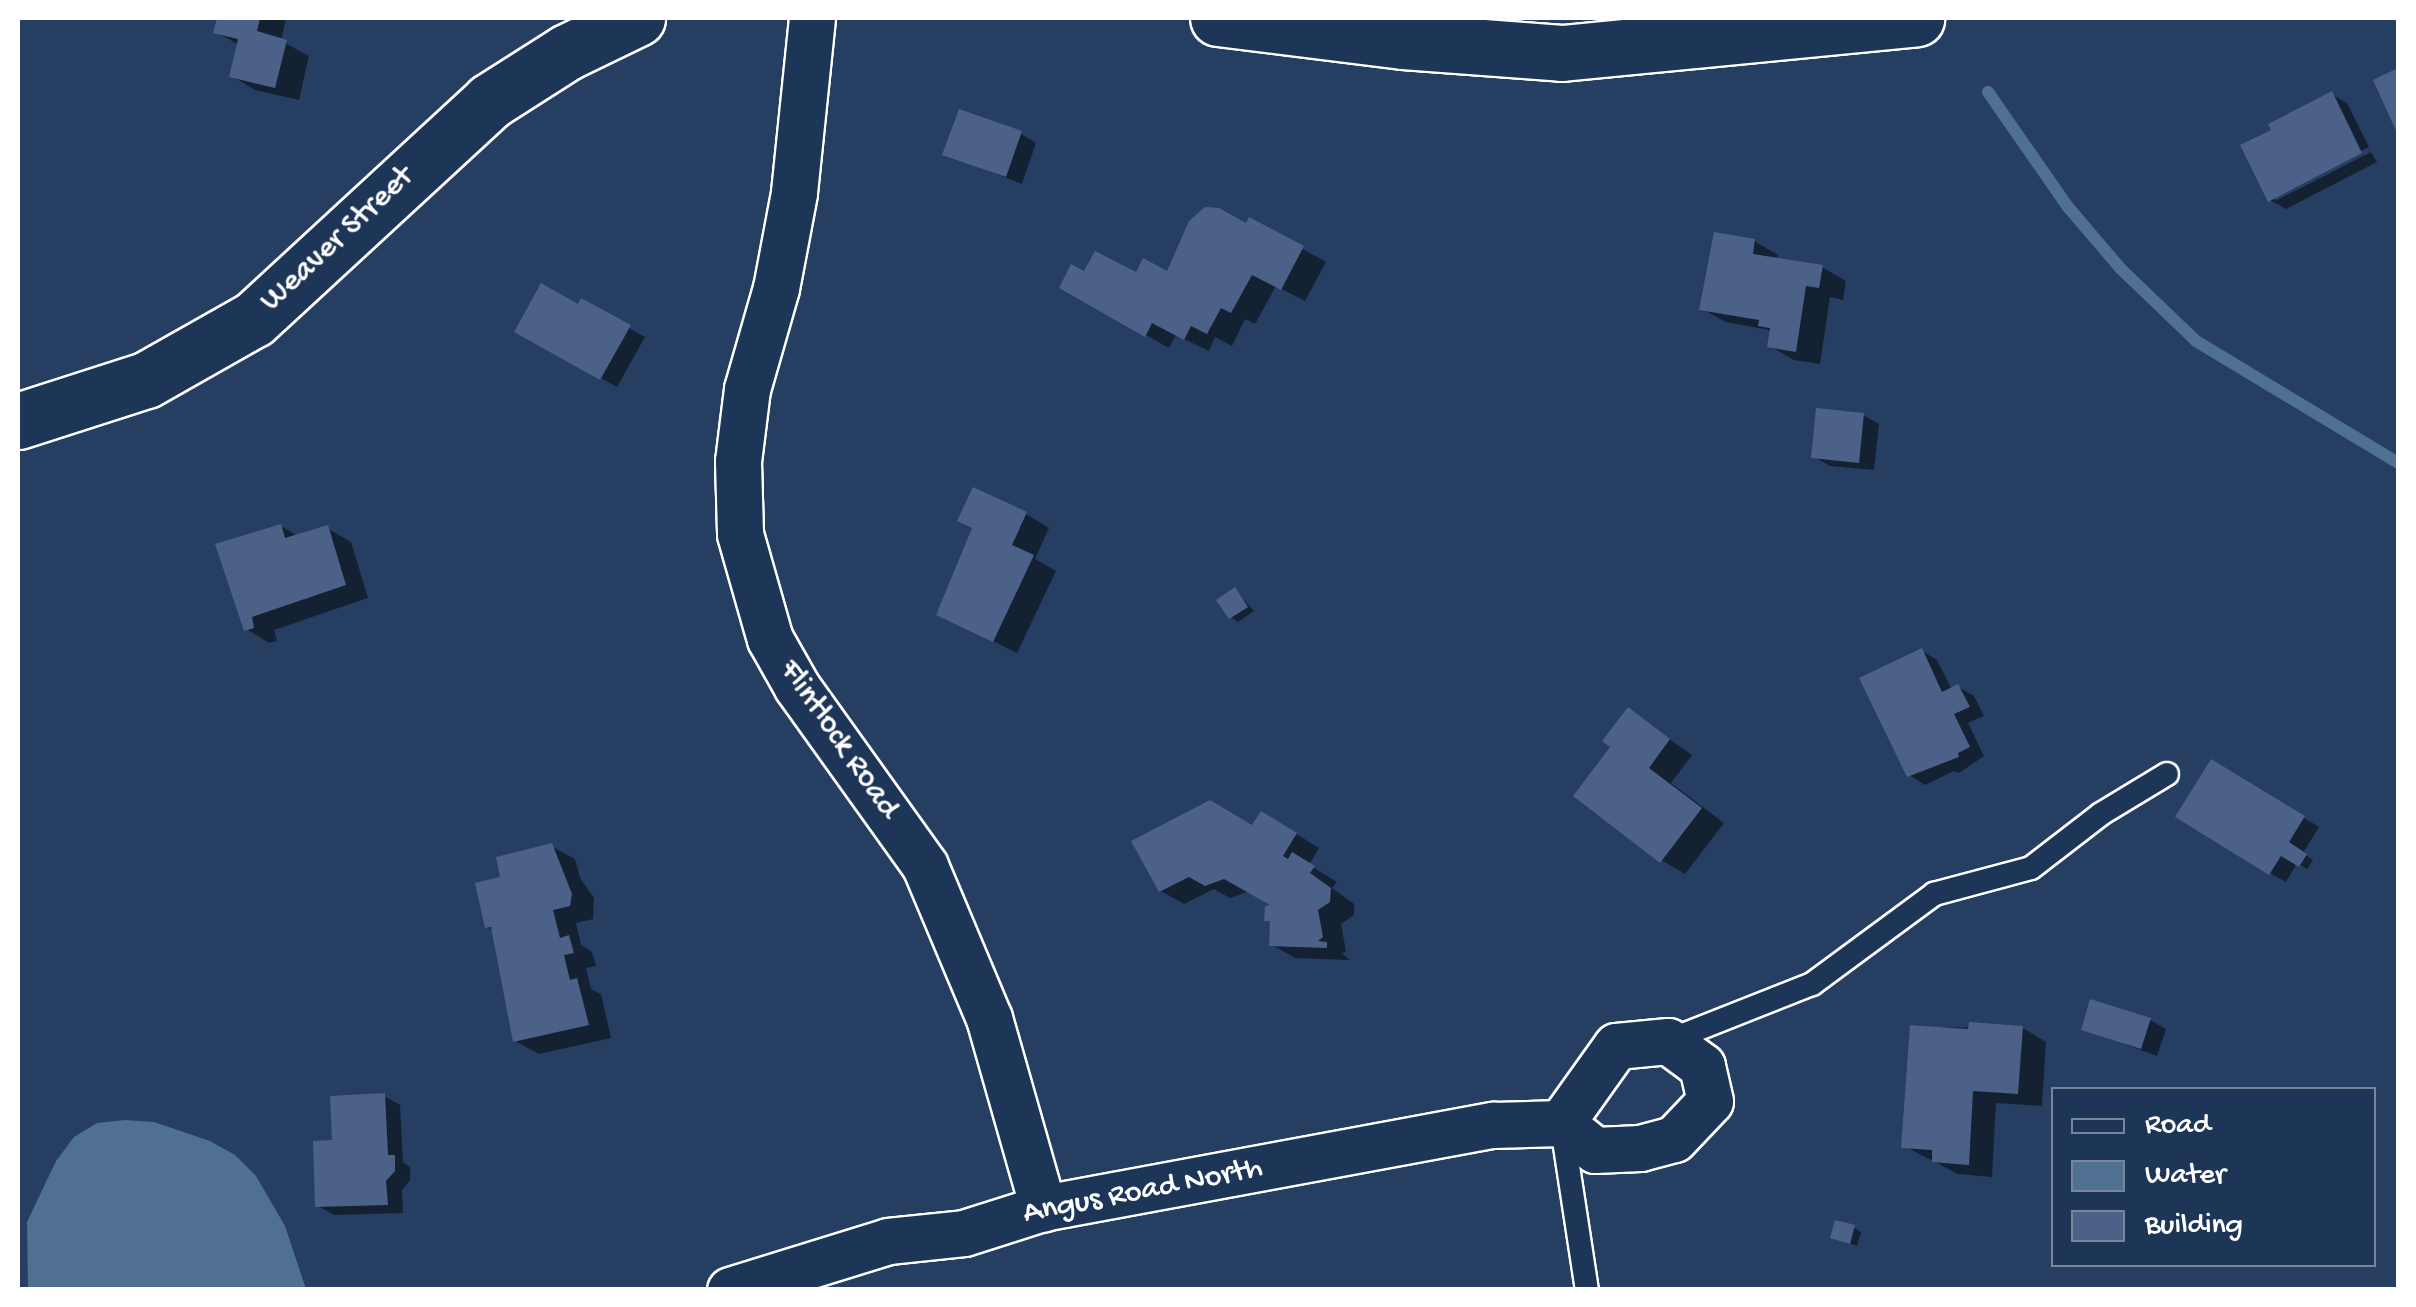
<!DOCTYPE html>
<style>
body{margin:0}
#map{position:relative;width:2416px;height:1307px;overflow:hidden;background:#263e61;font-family:"Gochi Hand",sans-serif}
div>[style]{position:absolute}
.water>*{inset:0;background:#4f7091}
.shadow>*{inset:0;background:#0007}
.stream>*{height:12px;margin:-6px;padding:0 6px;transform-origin:6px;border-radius:6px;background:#4f7091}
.building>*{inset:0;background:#4c6188}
.roads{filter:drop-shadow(2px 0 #fff) drop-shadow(-2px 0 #fff) drop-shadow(0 2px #fff) drop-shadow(0 -2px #fff)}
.service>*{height:22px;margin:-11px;padding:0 11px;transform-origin:11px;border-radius:11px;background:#1d3557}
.minor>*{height:45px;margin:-22.5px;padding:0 22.5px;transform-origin:22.5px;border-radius:22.5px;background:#1d3557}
.tertiary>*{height:55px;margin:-27.5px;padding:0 27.5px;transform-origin:27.5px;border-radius:27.5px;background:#1d3557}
span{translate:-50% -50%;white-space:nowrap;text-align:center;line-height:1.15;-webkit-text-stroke:9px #1d3557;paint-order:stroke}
.street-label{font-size:32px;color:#fff}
.frame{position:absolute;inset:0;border:20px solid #fff;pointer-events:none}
.legend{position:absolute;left:2051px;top:1087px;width:325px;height:180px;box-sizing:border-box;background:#1d3557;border:2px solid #77869a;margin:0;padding:12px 18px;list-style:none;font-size:30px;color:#fff}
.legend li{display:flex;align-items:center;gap:20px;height:50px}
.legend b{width:50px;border:2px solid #77869a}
</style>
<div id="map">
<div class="water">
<div style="clip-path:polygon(125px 1120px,154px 1122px,210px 1141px,235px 1155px,256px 1176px,285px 1226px,306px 1289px,28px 1289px,27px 1222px,56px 1161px,74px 1137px,97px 1123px)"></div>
</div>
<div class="shadow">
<div style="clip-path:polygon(220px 18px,286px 18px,281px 41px,309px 56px,299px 100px,255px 90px,232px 76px,239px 45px,216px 32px)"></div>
<div style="clip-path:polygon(2331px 94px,2347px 103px,2369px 147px,2275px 195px,2275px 201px,2371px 152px,2377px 162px,2286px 209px,2270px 200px,2274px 131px)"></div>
<div style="clip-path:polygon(1021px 134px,1036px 143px,1022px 184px,945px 154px)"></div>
<div style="clip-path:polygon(1250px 220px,1326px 262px,1305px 301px,1276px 286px,1255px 324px,1245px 319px,1232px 346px,1215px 337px,1209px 351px,1176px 335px,1169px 348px,1062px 287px,1086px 275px,1169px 275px)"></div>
<div style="clip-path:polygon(1754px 241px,1778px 255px,1777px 260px,1822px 267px,1846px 281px,1843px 300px,1830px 297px,1820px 364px,1794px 360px,1770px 346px,1769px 330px,1726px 322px,1702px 309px)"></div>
<div style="clip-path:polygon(582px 301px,645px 337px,617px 387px,517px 331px,579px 307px)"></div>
<div style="clip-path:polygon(1863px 415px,1879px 424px,1874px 470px,1830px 466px,1814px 457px)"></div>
<div style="clip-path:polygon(1026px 514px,1049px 528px,1035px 559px,1056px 571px,1017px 653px,939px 614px,975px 529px)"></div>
<div style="clip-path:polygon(281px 526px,299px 537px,327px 528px,351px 542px,368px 598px,274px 630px,277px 641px,269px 643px,246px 629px)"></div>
<div style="clip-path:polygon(1235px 590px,1254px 611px,1238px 622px,1231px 617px)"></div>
<div style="clip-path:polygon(1922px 651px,1937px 660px,1952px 690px,1958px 687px,1974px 696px,1984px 716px,1968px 723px,1984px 756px,1959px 773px,1954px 771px,1925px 785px,1909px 775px)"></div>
<div style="clip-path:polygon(1628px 710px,1692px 755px,1671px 783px,1724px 823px,1685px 874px,1661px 860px,1614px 746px)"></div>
<div style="clip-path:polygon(2212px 762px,2319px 827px,2303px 853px,2313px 860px,2307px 869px,2297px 863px,2286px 882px,2270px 873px)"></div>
<div style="clip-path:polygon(1285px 827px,1319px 848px,1309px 865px,1337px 882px,1332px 888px,1354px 904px,1354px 915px,1341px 924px,1346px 951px,1342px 953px,1350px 960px,1295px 958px,1272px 945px,1273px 923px,1266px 919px,1276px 906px,1250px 891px,1230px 898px,1214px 889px,1184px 904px,1161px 891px,1253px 828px)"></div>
<div style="clip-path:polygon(551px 846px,575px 859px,580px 878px,594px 898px,593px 919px,576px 923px,581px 945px,592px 952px,596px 966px,586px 968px,591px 989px,601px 994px,611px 1038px,539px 1054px,515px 1041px,494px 931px,487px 927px,503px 879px)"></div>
<div style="clip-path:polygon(2150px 1020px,2166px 1029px,2157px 1056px,2084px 1029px)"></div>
<div style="clip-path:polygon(1912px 1027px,2023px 1028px,2046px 1042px,2042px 1106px,1996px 1103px,1992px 1177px,1958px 1174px,1904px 1146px)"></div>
<div style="clip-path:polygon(384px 1096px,400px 1105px,403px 1162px,410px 1167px,410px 1180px,402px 1190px,403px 1213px,334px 1215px,318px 1206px,334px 1143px)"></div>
<div style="clip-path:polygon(1854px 1228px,1861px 1232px,1857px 1246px,1833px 1237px)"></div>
</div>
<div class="stream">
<div style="left:1988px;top:92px;width:140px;rotate:55.2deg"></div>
<div style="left:2068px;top:207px;width:82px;rotate:49.5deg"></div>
<div style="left:2121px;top:269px;width:104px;rotate:43.8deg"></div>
<div style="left:2196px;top:341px;width:236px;rotate:31.1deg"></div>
</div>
<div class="building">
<div style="clip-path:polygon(217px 18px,260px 18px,257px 31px,287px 40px,275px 88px,229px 77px,238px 39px,213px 33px)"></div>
<div style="clip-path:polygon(2398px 68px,2398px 135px,2373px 80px)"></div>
<div style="clip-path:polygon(2332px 91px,2362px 153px,2268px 202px,2240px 145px,2271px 130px,2268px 124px)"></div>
<div style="clip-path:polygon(959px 109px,1022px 131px,1006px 177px,942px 155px)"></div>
<div style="clip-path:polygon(1205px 207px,1219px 208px,1246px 223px,1249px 217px,1304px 246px,1281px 290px,1252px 275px,1231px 313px,1221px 308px,1207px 334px,1191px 326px,1184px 340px,1152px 323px,1145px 337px,1059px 288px,1071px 264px,1084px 271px,1095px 251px,1136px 272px,1143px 258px,1167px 271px,1189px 221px)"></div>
<div style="clip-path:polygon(1714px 232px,1755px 239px,1753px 254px,1823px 265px,1819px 288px,1806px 286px,1796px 352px,1767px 347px,1770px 328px,1758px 326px,1759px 320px,1699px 310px)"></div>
<div style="clip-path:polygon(541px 283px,578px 304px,581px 298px,631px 325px,600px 380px,514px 332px)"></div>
<div style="clip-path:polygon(1816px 408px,1864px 413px,1859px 463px,1811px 458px)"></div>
<div style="clip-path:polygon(973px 487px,1027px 512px,1012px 545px,1034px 555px,993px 642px,936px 615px,972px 528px,957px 521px)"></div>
<div style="clip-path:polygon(281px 524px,285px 538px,328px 525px,346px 585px,252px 617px,254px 628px,244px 631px,215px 544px)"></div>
<div style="clip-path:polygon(1235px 587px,1248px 607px,1229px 619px,1216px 600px)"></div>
<div style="clip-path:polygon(1922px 648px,1942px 692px,1958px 684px,1970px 707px,1954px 714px,1970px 747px,1958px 753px,1959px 757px,1907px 777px,1859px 678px)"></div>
<div style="clip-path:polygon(1628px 707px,1670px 739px,1649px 768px,1702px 808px,1660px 863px,1573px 796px,1610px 747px,1602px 741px)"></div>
<div style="clip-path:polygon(2211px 759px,2305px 816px,2289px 842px,2307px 854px,2299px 867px,2281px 856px,2269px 875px,2175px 817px)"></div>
<div style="clip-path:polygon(1210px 800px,1252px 825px,1261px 811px,1297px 833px,1283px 856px,1288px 859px,1292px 852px,1315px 866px,1310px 873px,1331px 888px,1330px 902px,1318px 910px,1323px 937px,1318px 941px,1327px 942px,1327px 948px,1269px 946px,1270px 921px,1264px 921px,1265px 906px,1270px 905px,1224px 879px,1205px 886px,1189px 877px,1159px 892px,1131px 841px)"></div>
<div style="clip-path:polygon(552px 843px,572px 894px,570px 906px,553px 910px,560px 938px,569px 935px,574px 953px,564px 955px,570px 980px,577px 978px,589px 1025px,513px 1042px,491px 927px,485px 928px,475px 883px,500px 877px,496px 857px)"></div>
<div style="clip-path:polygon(2090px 999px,2151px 1018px,2141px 1049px,2081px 1030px)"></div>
<div style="clip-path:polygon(1969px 1022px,2023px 1026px,2018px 1094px,1973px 1091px,1969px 1165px,1932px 1162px,1932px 1150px,1901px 1148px,1910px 1025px,1968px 1029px)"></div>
<div style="clip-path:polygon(385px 1093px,388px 1155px,395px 1155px,395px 1171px,386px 1181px,388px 1205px,315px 1207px,313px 1141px,332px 1140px,330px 1096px)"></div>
<div style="clip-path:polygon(1835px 1220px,1855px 1225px,1850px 1244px,1830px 1238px)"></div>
</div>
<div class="roads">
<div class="service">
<div style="left:1668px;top:1041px;width:155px;rotate:-21.6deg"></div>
<div style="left:1812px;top:984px;width:152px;rotate:-36.4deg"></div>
<div style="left:1934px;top:894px;width:100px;rotate:-15deg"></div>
<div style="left:2031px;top:868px;width:88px;rotate:-37.6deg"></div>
<div style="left:2101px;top:814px;width:77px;rotate:-31.2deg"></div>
<div style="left:1562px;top:1127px;width:165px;rotate:81.3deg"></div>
</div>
<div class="minor">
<div style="left:812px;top:18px;width:176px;rotate:95.9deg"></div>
<div style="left:794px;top:193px;width:97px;rotate:100.7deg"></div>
<div style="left:776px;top:288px;width:105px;rotate:106deg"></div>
<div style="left:747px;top:389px;width:73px;rotate:97.1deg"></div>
<div style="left:738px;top:461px;width:73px;rotate:88.4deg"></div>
<div style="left:740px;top:534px;width:109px;rotate:74.1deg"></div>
<div style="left:770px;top:639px;width:55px;rotate:60.6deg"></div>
<div style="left:797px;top:687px;width:220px;rotate:54.4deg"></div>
<div style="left:925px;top:866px;width:165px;rotate:67.2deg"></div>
<div style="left:989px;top:1018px;width:198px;rotate:74.1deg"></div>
<div style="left:730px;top:1290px;width:165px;rotate:-17.2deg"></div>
<div style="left:888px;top:1241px;width:76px;rotate:-6deg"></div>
<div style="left:964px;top:1233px;width:83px;rotate:-17.6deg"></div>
<div style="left:1043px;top:1208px;width:458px;rotate:-10.5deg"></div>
<div style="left:1493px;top:1125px;width:68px;rotate:-1.7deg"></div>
<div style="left:1561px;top:1123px;width:43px;rotate:38.5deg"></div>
<div style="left:1595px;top:1150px;width:45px;rotate:-2.5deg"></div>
<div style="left:1640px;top:1148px;width:35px;rotate:-15deg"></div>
<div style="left:1674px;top:1139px;width:52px;rotate:-46.5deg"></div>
<div style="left:1710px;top:1101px;width:36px;rotate:-103deg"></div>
<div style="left:1702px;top:1066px;width:42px;rotate:-143.7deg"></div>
<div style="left:1668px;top:1041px;width:52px;rotate:174.5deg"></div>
<div style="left:1616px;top:1046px;width:95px;rotate:125.5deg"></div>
</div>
<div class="tertiary">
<div style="left:1218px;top:18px;width:186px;rotate:7.1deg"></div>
<div style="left:1403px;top:41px;width:159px;rotate:4.3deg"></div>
<div style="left:1562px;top:53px;width:356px;rotate:-5.6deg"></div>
<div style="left:18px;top:421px;width:134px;rotate:-17.8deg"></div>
<div style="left:146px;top:380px;width:124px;rotate:-29.5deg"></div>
<div style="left:254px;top:319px;width:321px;rotate:-42.7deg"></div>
<div style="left:490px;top:101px;width:91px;rotate:-32.5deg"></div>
<div style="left:567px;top:52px;width:78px;rotate:-25.9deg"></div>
</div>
</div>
<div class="street-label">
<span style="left:338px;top:240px;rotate:-43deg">Weaver Street</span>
<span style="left:838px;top:740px;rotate:55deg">Flintlock Road</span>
<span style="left:1143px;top:1192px;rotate:-11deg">Angus Road North</span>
</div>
<div class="frame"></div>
<ul class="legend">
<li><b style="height:12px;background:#1d3557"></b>Road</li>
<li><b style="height:28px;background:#4f7091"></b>Water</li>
<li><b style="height:28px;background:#4c6188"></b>Building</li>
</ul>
</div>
